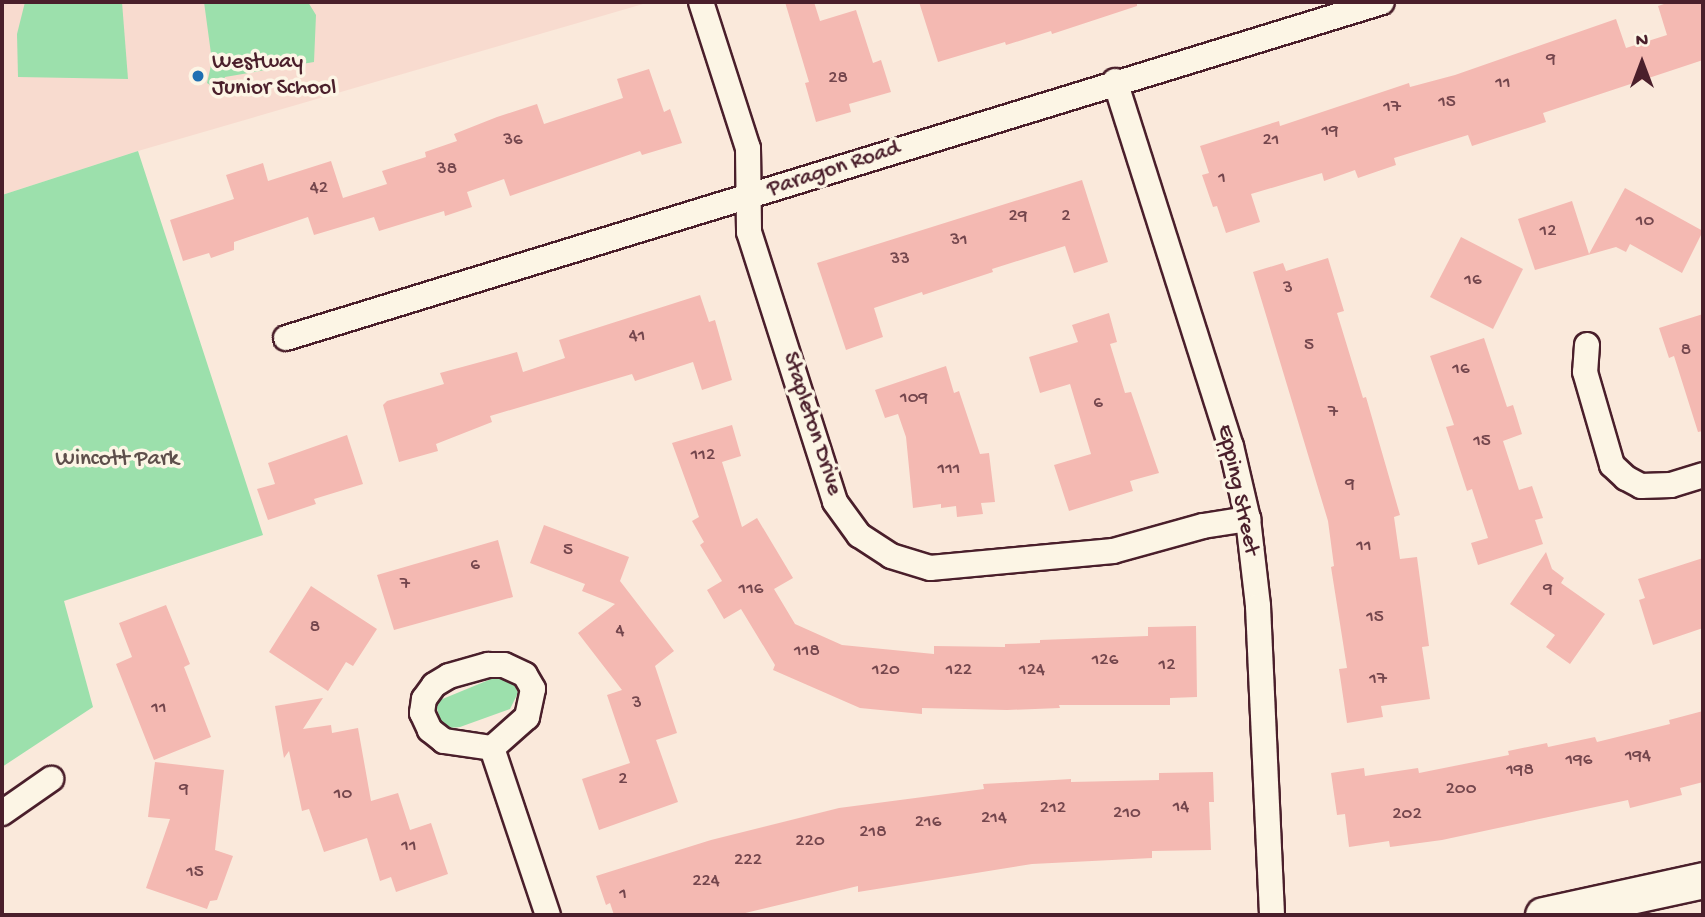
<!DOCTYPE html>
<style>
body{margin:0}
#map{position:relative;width:1705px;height:917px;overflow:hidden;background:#fae9db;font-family:"Gochi Hand",sans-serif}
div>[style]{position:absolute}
.built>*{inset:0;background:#f8dbcf}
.green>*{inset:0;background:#9ce0ac}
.building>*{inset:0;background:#f4b9b2}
.roads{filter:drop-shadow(2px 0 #4a1f2b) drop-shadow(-2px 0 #4a1f2b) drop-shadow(0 2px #4a1f2b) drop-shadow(0 -2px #4a1f2b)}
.street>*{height:24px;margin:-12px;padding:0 12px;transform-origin:12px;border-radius:12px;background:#fcf5e5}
.secondary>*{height:35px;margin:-17.5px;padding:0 17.5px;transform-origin:17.5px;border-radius:17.5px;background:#fcf5e5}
.dots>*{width:19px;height:19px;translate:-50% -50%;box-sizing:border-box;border:4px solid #fcf5e5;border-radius:50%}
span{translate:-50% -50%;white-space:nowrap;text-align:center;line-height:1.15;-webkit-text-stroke:7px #fcf5e5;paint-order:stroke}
.number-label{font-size:19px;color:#74464d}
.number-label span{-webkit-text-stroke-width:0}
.poi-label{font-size:23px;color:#4a1f2b}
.left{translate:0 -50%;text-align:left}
.street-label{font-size:23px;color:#4a1f2b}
.park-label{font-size:23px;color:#5e4f4b}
.frame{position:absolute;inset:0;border:4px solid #4a1f2b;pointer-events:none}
.north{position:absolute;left:1607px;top:28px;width:70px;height:70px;-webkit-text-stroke:5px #fcf5e5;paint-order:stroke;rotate:0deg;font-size:19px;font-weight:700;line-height:28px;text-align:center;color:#4a1f2b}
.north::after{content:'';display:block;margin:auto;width:24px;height:32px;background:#4a1f2b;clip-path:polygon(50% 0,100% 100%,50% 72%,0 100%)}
</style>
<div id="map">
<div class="built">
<div style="clip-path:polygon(2px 2px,650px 2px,138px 151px,2px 195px)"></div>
</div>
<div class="green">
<div style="clip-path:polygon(25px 2px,122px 2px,128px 79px,18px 77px,17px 34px)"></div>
<div style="clip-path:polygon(204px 2px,308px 2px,316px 15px,314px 62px,225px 77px,220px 91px,207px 83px,212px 61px)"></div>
<div style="clip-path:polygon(138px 151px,263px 535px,64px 601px,93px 707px,2px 767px,2px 195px)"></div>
<div style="clip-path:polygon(496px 677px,514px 683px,518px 693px,510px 709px,460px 727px,449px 728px,441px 723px,436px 705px,440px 700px)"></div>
</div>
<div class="building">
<div style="clip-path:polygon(785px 2px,814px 2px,820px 21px,856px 10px,873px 63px,881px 60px,891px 92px,849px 104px,851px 112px,816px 122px,805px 83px,809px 82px)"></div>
<div style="clip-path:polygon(919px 2px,1137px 2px,1137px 6px,1052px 34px,1051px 31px,1006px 45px,1005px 42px,938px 62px)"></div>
<div style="clip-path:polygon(1670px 2px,1703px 2px,1703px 60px,1543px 113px,1546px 122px,1472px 146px,1468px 135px,1394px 158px,1396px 165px,1358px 178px,1355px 170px,1324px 181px,1322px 173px,1251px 194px,1260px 222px,1226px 233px,1217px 206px,1213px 207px,1202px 175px,1209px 173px,1200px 146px,1279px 121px,1280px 126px,1409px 83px,1410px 87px,1455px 75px,1616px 19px,1626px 48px,1667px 35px,1658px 6px)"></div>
<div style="clip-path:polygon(649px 69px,664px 112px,670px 109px,682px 143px,642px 155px,640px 151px,510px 196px,504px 179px,467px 192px,472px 207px,445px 216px,444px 211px,379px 231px,374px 217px,314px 235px,308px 217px,234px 242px,234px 250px,211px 258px,209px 253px,183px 261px,170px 220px,234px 199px,226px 175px,263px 163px,268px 181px,331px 161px,343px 198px,387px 184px,382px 171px,426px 157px,425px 152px,457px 141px,454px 134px,497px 117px,537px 104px,544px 124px,623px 98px,617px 79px)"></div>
<div style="clip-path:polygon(1082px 180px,1108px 262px,1074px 273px,1065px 246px,992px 269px,993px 272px,923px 295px,922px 292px,874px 308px,883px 337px,846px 350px,817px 263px)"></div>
<div style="clip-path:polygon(1625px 188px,1703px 231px,1682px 273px,1630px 244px,1626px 252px,1616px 247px,1535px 270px,1518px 219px,1572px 201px,1589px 254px)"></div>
<div style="clip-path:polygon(1461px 237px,1523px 269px,1493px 329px,1430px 297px)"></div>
<div style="clip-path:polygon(1328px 258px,1344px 311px,1337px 313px,1363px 398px,1366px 397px,1400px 515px,1394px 517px,1400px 559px,1417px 557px,1429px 646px,1422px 647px,1430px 699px,1381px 706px,1383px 717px,1347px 723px,1339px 669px,1347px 668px,1331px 567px,1334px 566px,1328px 521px,1253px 272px,1283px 263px,1286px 271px)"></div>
<div style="clip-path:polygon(700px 295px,709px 322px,715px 320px,732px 380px,702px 390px,693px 362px,635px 381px,632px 374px,490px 416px,492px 422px,436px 444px,438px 451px,399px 462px,383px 405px,387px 401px,444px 384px,440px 373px,517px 352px,523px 372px,565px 358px,559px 340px)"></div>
<div style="clip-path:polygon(1109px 313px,1117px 342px,1110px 344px,1125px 393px,1131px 392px,1159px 473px,1130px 481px,1133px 491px,1069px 511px,1054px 465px,1091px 454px,1070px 384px,1040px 393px,1029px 357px,1078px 342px,1072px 325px)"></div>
<div style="clip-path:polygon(1703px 314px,1703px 431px,1698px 432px,1674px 356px,1669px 358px,1659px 328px)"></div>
<div style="clip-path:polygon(1484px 338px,1507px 407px,1513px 405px,1522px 434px,1503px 441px,1519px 490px,1532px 486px,1543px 518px,1535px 520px,1543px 544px,1478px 565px,1471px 543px,1488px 538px,1472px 489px,1467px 491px,1446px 427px,1454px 425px,1430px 356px)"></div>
<div style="clip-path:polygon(946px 366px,954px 393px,959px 391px,980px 454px,989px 453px,995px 502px,981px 503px,983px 514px,957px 517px,956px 506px,941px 508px,941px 504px,913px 508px,906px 437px,898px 414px,885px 418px,875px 390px)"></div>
<div style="clip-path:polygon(732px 425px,741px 456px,722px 462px,742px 527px,757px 518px,793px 578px,774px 589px,795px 624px,842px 645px,934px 654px,934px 646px,1005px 647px,1005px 644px,1040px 643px,1040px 640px,1148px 636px,1148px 627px,1196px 626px,1197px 697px,1170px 698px,1170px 705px,1059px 705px,1060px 708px,1007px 710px,922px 708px,922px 714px,860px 708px,773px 670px,775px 665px,741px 609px,724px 619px,707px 590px,722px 581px,700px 545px,704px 542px,692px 521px,699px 517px,672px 443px)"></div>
<div style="clip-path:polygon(347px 435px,363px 484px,314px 499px,316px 504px,268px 520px,257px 489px,275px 484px,268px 463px)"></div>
<div style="clip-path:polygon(544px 525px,629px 557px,620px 581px,674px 651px,655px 666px,677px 733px,656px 740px,678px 802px,599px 830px,582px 779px,630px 763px,607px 695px,622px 690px,578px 633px,615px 604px,582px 591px,585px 584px,530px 563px)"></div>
<div style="clip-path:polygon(498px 540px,513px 597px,394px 630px,377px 575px)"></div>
<div style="clip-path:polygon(1546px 552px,1552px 569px,1564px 578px,1561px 583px,1605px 614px,1570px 664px,1546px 647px,1555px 635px,1510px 604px)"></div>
<div style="clip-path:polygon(1703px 558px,1703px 628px,1653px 645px,1639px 600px,1645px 598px,1638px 579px)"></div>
<div style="clip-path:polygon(311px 586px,377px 629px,353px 666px,346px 662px,328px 691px,269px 652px)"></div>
<div style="clip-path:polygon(166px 605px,190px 664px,184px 667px,211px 737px,154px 760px,116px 664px,132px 657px,119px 623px)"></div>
<div style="clip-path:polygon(323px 698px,303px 729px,331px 725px,332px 733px,358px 728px,371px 801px,398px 793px,410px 830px,431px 823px,448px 874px,396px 892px,391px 877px,380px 881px,367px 838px,324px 852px,309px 809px,302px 811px,289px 751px,284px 758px,275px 706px)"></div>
<div style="clip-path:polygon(1703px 711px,1703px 782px,1680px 788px,1682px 795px,1630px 808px,1628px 800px,1442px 840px,1390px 847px,1389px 841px,1349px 847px,1345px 814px,1337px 815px,1331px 773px,1364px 768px,1365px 776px,1418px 768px,1419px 773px,1509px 755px,1508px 751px,1547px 743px,1548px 747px,1595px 737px,1597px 742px,1670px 724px,1669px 720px)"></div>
<div style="clip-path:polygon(155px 762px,224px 770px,215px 850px,233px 856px,217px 900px,210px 901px,207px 909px,146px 888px,170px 819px,148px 817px)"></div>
<div style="clip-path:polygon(1213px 772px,1214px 802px,1209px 802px,1211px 850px,1152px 851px,1152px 858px,1032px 864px,858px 892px,858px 886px,737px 915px,614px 915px,610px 903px,606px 905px,596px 876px,711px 840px,839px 808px,984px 789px,983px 784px,1071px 779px,1071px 782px,1159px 780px,1159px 773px)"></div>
</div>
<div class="roads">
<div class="street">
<div style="left:701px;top:2px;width:153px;rotate:72.2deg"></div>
<div style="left:748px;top:148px;width:84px;rotate:89.3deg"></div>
<div style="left:749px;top:232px;width:283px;rotate:72.3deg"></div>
<div style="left:835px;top:502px;width:41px;rotate:54deg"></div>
<div style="left:859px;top:535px;width:38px;rotate:33deg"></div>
<div style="left:891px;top:556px;width:41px;rotate:17.1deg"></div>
<div style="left:930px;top:568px;width:184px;rotate:-5.3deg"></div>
<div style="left:1113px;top:551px;width:93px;rotate:-15.5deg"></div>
<div style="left:1203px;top:526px;width:46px;rotate:-8.8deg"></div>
<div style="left:1115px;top:81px;width:383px;rotate:72.4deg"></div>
<div style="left:1231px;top:446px;width:75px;rotate:76.9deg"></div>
<div style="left:1248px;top:519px;width:88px;rotate:83.4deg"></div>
<div style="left:1258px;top:606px;width:309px;rotate:87.4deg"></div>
<div style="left:286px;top:338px;width:1146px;rotate:-17.04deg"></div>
<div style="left:1587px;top:345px;width:27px;rotate:94deg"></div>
<div style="left:1585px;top:372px;width:97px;rotate:73.8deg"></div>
<div style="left:1612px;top:465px;width:19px;rotate:43deg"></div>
<div style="left:1626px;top:478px;width:17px;rotate:28deg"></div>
<div style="left:1641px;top:486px;width:30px;rotate:-2deg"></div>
<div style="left:1671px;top:485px;width:34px;rotate:-17deg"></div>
<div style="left:488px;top:665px;width:16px"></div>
<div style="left:504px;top:665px;width:23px;rotate:25deg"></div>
<div style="left:525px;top:675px;width:16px;rotate:60deg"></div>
<div style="left:533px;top:689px;width:29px;rotate:102deg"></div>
<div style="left:527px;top:717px;width:47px;rotate:138.5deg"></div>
<div style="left:492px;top:748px;width:49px;rotate:-171.7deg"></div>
<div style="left:444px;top:741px;width:18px;rotate:-142deg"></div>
<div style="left:430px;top:730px;width:19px;rotate:-115deg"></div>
<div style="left:422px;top:713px;width:14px;rotate:-82deg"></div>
<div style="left:424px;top:699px;width:17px;rotate:-54deg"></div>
<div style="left:434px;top:685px;width:17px;rotate:-31deg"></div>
<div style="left:449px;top:676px;width:41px;rotate:-15.8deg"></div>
<div style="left:492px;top:748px;width:176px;rotate:71.5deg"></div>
<div style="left:2px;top:813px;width:60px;rotate:-34.8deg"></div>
</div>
<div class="secondary">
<div style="left:1543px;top:915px;width:164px;rotate:-12.3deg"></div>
</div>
</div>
<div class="dots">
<div style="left:198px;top:76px;background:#1f6fb2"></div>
</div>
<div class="number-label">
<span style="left:1551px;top:60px">9</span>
<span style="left:838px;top:79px">28</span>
<span style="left:1503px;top:84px">11</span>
<span style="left:1447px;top:103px">15</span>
<span style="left:1392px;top:108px">17</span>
<span style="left:1330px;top:132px">19</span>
<span style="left:513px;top:141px">36</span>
<span style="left:1271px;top:141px">21</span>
<span style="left:447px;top:170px">38</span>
<span style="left:1222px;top:179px">1</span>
<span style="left:319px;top:189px">42</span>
<span style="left:1018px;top:217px">29</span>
<span style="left:1066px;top:217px">2</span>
<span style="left:1645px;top:222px">10</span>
<span style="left:1548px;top:232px">12</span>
<span style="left:959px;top:241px">31</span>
<span style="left:900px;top:260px">33</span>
<span style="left:1473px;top:281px">16</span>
<span style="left:1288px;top:289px">3</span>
<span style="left:637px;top:337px">41</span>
<span style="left:1309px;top:346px">5</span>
<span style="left:1686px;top:351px">8</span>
<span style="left:1461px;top:370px">16</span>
<span style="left:914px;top:399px">109</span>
<span style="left:1098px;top:404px">6</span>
<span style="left:1333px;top:413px">7</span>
<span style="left:1482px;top:442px">15</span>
<span style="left:703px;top:456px">112</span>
<span style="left:949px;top:470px">111</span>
<span style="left:1350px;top:485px">9</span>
<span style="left:1364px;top:547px">11</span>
<span style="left:568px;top:551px">5</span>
<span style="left:475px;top:566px">6</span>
<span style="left:405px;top:585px">7</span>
<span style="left:751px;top:590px">116</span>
<span style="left:1548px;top:590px">9</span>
<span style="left:1375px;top:618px">15</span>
<span style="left:315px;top:628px">8</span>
<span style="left:620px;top:632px">4</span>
<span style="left:807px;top:652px">118</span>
<span style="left:1105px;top:661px">126</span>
<span style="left:1167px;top:666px">12</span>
<span style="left:886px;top:671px">120</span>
<span style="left:959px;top:671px">122</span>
<span style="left:1032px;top:671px">124</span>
<span style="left:1378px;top:680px">17</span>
<span style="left:637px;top:704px">3</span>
<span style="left:159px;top:709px">11</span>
<span style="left:1638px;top:757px">194</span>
<span style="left:1579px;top:761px">196</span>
<span style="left:1520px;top:771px">198</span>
<span style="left:623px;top:780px">2</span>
<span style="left:184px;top:790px">9</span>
<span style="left:1461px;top:790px">200</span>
<span style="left:343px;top:795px">10</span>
<span style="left:1181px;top:808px">14</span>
<span style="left:1053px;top:809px">212</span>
<span style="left:1127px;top:814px">210</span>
<span style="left:1407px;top:815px">202</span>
<span style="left:994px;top:819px">214</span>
<span style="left:928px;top:823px">216</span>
<span style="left:873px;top:833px">218</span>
<span style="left:810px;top:842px">220</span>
<span style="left:409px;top:847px">11</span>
<span style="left:748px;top:861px">222</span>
<span style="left:195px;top:873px">15</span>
<span style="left:706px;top:882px">224</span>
<span style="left:623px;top:895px">1</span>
</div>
<div class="poi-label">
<span class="left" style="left:212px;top:76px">Westway<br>Junior School</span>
</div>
<div class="street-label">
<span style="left:834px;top:170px;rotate:-18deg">Paragon Road</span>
<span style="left:811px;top:424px;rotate:72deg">Stapleton Drive</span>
<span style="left:1237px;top:490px;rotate:78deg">Epping Street</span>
</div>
<div class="park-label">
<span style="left:117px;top:460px">Wincott Park</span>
</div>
<div class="frame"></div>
<div class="north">N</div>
</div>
